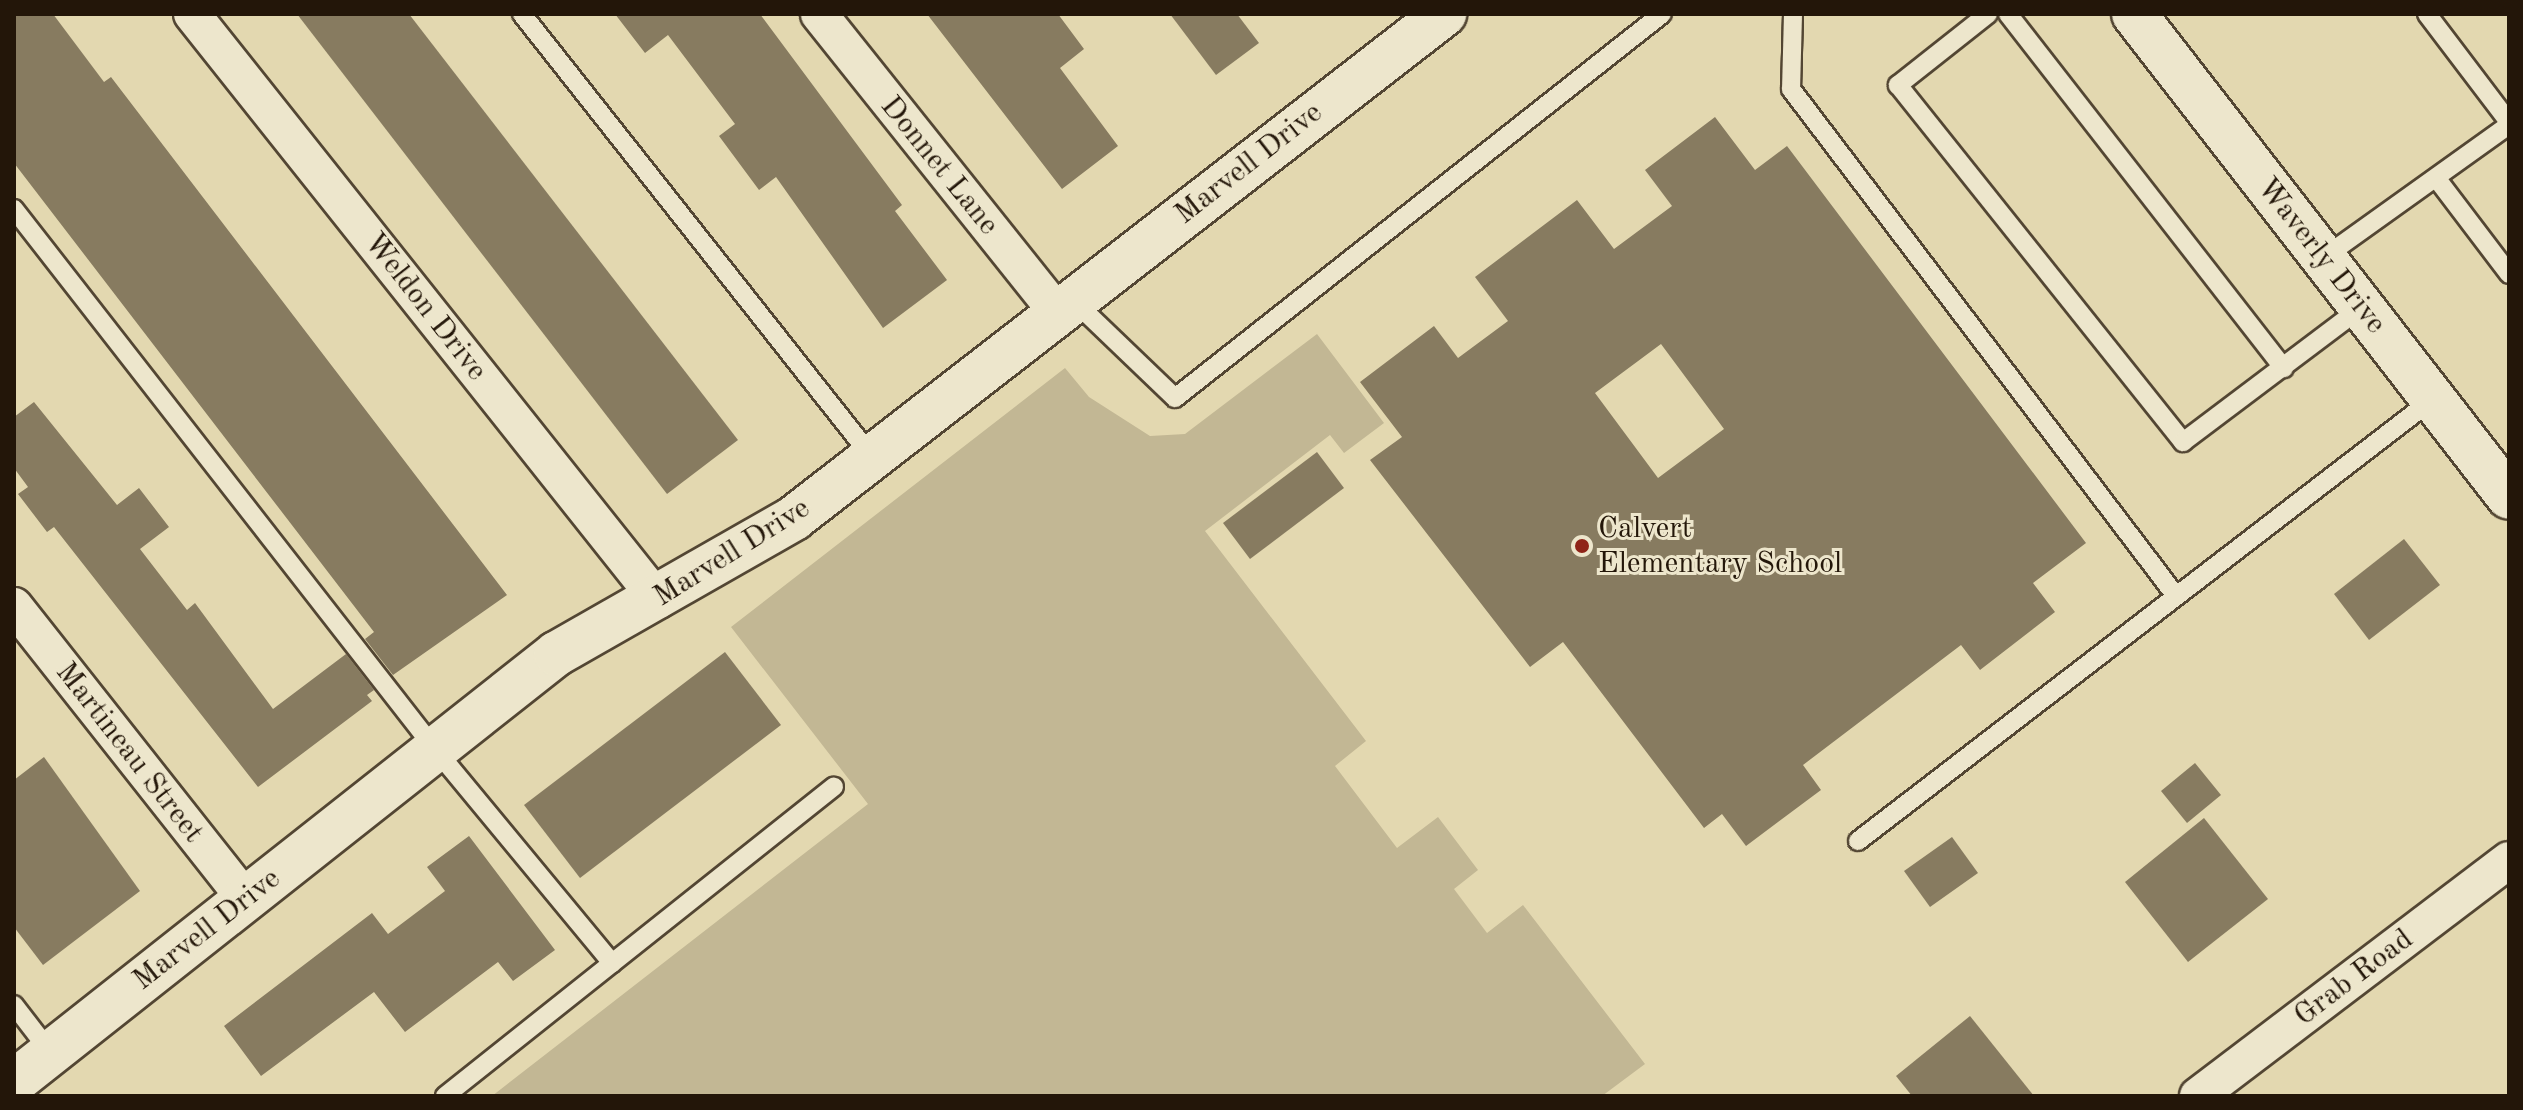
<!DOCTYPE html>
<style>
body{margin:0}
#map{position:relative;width:2523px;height:1110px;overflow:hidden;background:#e3d8b0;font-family:"Old Standard TT",serif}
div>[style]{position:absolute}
.green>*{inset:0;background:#c2b794}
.building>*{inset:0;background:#877b60}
.roads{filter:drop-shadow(2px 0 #534633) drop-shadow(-2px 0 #534633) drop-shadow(0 2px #534633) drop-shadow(0 -2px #534633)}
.service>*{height:18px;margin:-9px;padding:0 9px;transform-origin:9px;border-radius:9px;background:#ede6cc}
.minor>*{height:36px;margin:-18px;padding:0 18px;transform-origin:18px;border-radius:18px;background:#ede6cc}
.tertiary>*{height:44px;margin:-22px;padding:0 22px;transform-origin:22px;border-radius:22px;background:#ede6cc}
.dots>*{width:22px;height:22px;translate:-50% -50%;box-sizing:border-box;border:4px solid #ede6cc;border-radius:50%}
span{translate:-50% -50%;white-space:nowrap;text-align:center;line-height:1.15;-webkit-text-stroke:6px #ede6cc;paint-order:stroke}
.street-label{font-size:30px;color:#231609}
.poi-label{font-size:30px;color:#231609}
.left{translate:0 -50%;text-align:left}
.frame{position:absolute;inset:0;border:16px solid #231609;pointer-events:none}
</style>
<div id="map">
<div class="green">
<div style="clip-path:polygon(1317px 334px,1384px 423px,1344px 453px,1330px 435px,1205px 531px,1366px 741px,1335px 766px,1397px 848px,1438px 817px,1478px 870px,1454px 889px,1487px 933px,1523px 905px,1645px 1064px,1602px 1096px,492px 1096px,868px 804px,731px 627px,1065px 368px,1089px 397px,1150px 436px,1185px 434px)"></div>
</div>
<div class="building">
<div style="clip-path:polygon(14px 14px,53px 14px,104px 82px,111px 77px,507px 595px,393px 675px,365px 639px,374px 632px,14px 163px)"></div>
<div style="clip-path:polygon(297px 14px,409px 14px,738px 440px,667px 494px)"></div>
<div style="clip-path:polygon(615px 14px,760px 14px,902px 205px,895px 211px,947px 280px,883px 328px,776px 177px,759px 190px,719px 136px,735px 124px,668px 35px,645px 53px)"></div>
<div style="clip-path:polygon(927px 14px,1058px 14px,1084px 49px,1060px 68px,1118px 146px,1062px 189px)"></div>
<div style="clip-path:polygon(1170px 14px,1237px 14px,1259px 43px,1216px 75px)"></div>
<div style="clip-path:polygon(evenodd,1715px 117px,1755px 170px,1787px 146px,2086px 543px,2033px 583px,2055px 612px,1980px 670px,1961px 645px,1803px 765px,1821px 790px,1746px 846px,1722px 814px,1704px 828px,1563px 642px,1530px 667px,1370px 460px,1402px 437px,1360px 382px,1434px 326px,1458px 358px,1508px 321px,1475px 277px,1577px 200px,1614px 249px,1672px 206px,1645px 170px,1715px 117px,1661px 344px,1724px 429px,1658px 478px,1595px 393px,1661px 344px)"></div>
<div style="clip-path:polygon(34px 402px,117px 505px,139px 488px,169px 527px,140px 549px,187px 610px,195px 603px,273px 709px,346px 654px,374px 690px,367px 695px,372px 701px,258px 787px,54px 527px,47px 532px,18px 494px,28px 487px,14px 468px,14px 417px)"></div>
<div style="clip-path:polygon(1317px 452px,1344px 488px,1250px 559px,1223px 523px)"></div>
<div style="clip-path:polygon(2404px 539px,2440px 585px,2369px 640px,2334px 594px)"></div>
<div style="clip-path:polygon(725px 652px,781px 725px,580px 878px,524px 805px)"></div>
<div style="clip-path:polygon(44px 757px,140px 891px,43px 965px,14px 927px,14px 780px)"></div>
<div style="clip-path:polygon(2195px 763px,2221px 795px,2187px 823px,2161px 791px)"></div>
<div style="clip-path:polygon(2204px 818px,2268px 899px,2188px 962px,2125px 882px)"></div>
<div style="clip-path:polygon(469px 836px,555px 950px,513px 981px,498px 962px,405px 1032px,374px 992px,261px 1076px,224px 1026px,372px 913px,388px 934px,445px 891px,427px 867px)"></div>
<div style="clip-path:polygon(1952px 837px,1978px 873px,1930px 907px,1904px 871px)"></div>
<div style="clip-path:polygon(1970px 1016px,2034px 1096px,1912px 1096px,1896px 1076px)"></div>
</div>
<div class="roads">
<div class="service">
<div style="left:522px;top:14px;width:565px;rotate:51.69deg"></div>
<div style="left:1793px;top:14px;width:75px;rotate:91.5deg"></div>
<div style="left:1791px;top:89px;width:637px;rotate:52.79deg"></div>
<div style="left:1988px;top:14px;width:115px;rotate:141.7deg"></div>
<div style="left:1898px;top:85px;width:457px;rotate:51.4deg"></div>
<div style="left:2183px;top:442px;width:224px;rotate:-37deg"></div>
<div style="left:2008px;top:14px;width:449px;rotate:52.1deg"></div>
<div style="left:2427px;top:14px;width:136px;rotate:52.8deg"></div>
<div style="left:2437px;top:179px;width:119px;rotate:52.8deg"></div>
<div style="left:14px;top:209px;width:685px;rotate:52.06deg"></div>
<div style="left:435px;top:749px;width:278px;rotate:50.4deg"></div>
<div style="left:2323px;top:258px;width:229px;rotate:-35.6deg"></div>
<div style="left:1076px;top:303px;width:137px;rotate:43.8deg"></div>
<div style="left:1175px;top:398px;width:620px;rotate:-38.26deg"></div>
<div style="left:1858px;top:841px;width:725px;rotate:-37.55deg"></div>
<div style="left:14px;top:1005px;width:61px;rotate:52.4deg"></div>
<div style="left:445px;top:1096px;width:497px;rotate:-38.5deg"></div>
</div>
<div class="minor">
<div style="left:192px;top:14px;width:749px;rotate:51.51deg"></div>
<div style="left:819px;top:14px;width:386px;rotate:51.4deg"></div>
<div style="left:14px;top:606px;width:373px;rotate:51.7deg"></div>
<div style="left:2198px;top:1096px;width:390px;rotate:-37.2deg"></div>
</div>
<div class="tertiary">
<div style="left:2134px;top:14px;width:611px;rotate:52.17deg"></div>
<div style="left:14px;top:1082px;width:691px;rotate:-38.3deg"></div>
<div style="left:556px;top:654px;width:274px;rotate:-29.7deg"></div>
<div style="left:794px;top:518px;width:823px;rotate:-37.79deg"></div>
</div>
</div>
<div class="dots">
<div style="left:1582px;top:546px;background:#8f2418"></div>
</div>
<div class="street-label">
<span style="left:1249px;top:164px;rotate:-38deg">Marvell Drive</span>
<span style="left:939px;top:166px;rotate:51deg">Donnet Lane</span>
<span style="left:2321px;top:256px;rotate:52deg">Waverly Drive</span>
<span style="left:425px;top:307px;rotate:52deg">Weldon Drive</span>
<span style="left:732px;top:553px;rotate:-32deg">Marvell Drive</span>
<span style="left:129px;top:753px;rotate:52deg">Martineau Street</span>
<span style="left:207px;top:930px;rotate:-38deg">Marvell Drive</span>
<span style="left:2354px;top:978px;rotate:-37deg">Grab Road</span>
</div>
<div class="poi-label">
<span class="left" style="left:1598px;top:546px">Calvert<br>Elementary School</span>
</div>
<div class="frame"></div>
</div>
